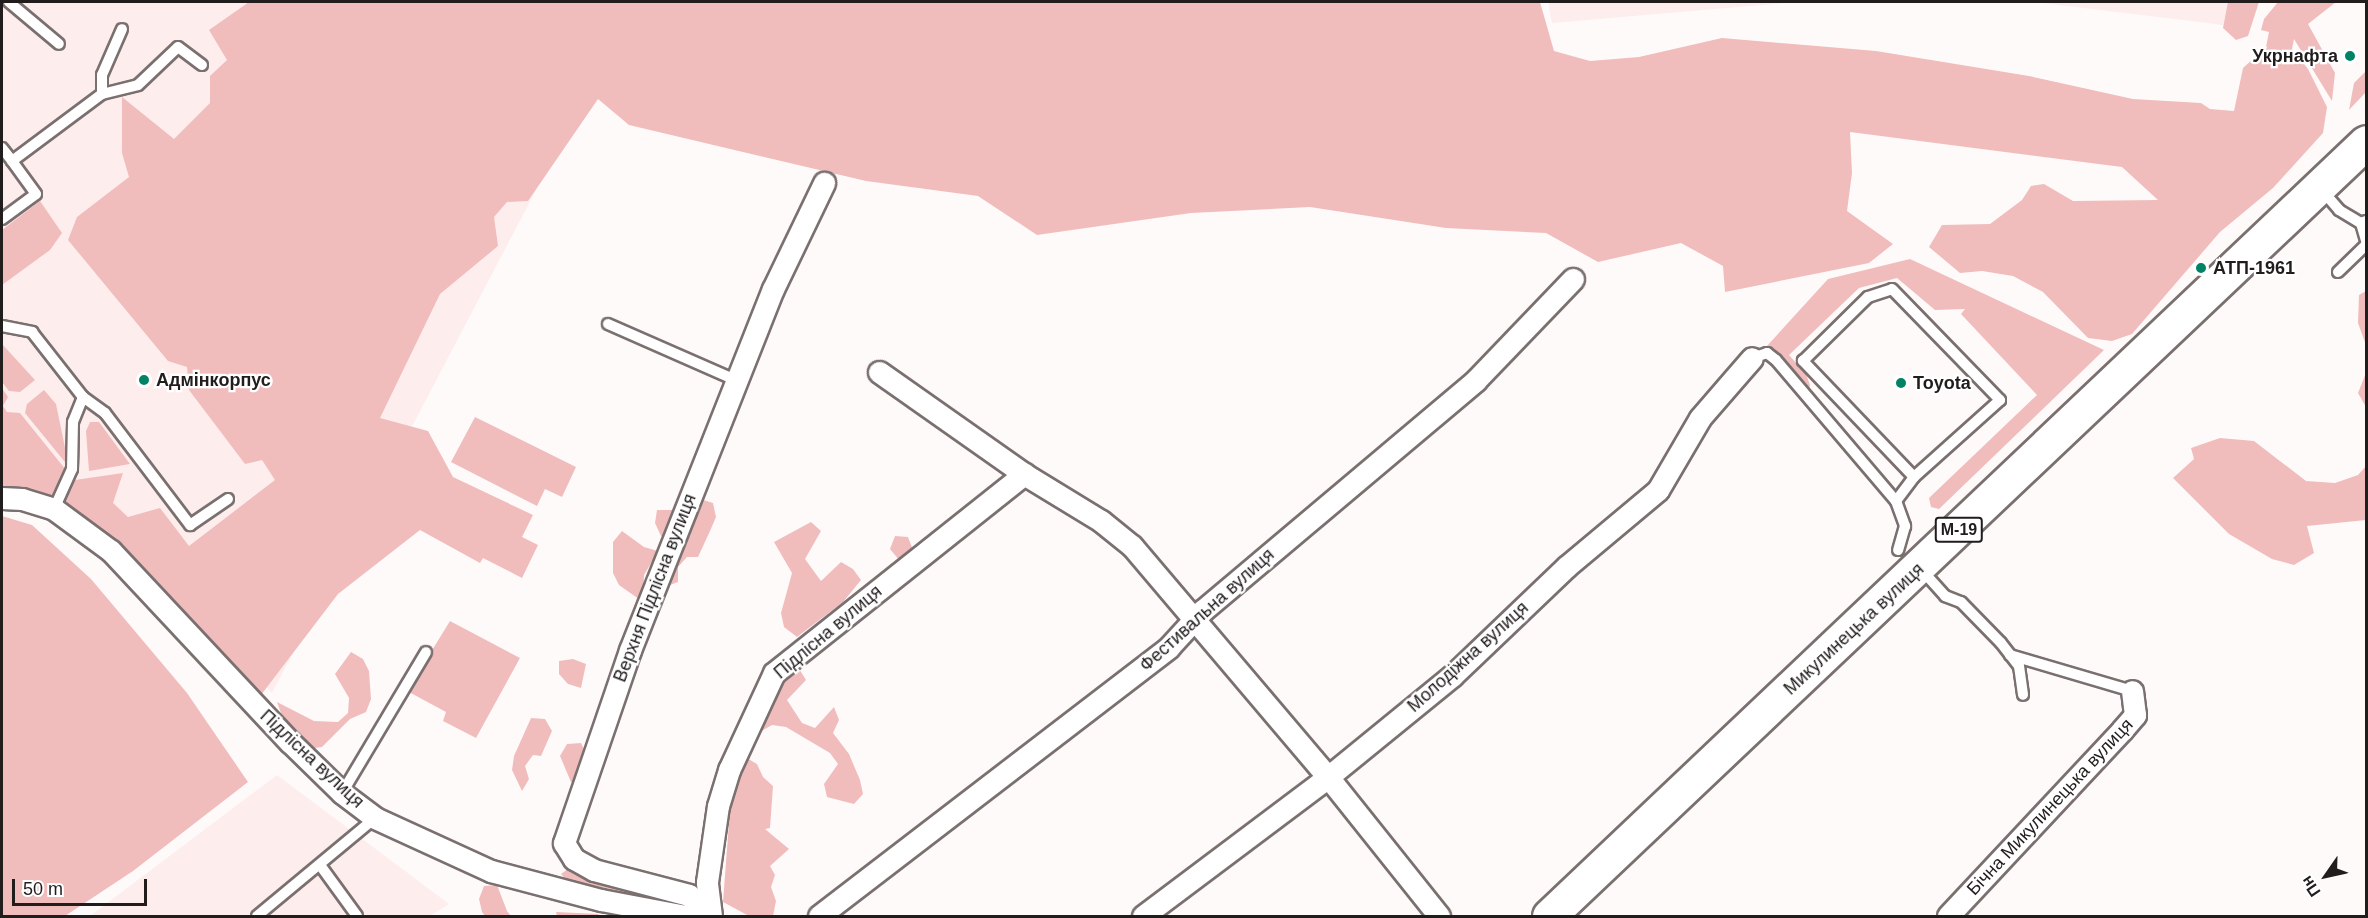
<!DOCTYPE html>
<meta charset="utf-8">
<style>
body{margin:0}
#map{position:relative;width:2368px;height:918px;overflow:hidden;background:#fffafa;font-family:Helvetica,sans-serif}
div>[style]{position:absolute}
.built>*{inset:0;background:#feeded}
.green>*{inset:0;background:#f0bdbc}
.roads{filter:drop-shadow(2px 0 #7a706f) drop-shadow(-2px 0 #7a706f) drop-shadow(0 2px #7a706f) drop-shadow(0 -2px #7a706f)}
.service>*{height:10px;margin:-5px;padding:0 5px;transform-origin:5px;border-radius:5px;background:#fff}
.minor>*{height:21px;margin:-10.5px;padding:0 10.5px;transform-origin:10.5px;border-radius:10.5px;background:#fff}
.trunk>*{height:33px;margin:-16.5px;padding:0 16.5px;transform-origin:16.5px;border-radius:16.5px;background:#fff}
.dots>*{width:16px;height:16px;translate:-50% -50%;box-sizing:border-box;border:3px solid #fff;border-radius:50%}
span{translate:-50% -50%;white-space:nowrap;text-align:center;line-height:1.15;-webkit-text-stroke:4.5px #fff;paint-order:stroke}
.shield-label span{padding:2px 4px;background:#fff;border:2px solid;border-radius:4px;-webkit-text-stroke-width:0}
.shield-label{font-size:16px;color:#211d1d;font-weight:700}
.poi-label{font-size:18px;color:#211d1d;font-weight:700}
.right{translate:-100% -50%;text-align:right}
.left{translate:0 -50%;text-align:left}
.street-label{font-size:18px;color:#211d1d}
.frame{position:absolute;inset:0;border:3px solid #211d1d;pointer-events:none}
.north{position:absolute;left:2296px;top:846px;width:60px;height:60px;-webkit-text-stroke:4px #fff;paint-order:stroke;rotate:236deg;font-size:16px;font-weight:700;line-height:24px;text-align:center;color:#211d1d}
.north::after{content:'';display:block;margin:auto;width:21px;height:27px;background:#211d1d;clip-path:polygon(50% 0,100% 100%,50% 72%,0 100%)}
.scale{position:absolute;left:12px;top:879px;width:135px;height:27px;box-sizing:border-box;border:3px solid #211d1d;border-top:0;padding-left:8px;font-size:18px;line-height:21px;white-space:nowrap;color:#211d1d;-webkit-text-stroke:4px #fff;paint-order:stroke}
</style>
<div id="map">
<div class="built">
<div style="clip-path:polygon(2px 2px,447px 2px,586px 95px,272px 693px,220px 634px,2px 432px)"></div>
<div style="clip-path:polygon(1548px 2px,1799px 2px,1552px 23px)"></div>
<div style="clip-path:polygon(2034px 2px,2241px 2px,2241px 29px,2216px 24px)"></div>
<div style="clip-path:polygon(277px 775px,449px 904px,430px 916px,90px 916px)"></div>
</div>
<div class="green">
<div style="clip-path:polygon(249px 2px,1540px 2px,1554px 51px,1590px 61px,1639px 57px,1722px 38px,1876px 51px,2029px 76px,2133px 99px,2201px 103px,2210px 109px,2234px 111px,2243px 68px,2266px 47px,2269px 32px,2261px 30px,2264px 19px,2278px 2px,2336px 2px,2308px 24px,2335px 73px,2332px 101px,2294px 39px,2292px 49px,2308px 69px,2327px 107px,2323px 133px,2273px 188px,2220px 232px,2132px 334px,2112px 341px,2088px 338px,2043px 292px,2013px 276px,1982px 271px,1960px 273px,1929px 247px,1942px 225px,1990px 224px,2022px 200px,2031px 186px,2044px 184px,2073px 201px,2158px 200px,2122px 167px,1850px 132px,1852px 173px,1847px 211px,1893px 244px,1869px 263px,1725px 292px,1723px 266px,1681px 243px,1598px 262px,1546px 233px,1446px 228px,1310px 207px,1191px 213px,1037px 235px,978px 196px,866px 181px,629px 125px,598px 99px,528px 201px,507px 202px,494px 217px,498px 246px,440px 294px,380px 418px,428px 431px,453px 477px,533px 515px,522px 537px,538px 545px,522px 578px,483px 558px,480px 563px,420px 530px,338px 594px,261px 695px,155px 579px,110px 538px,54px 501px,2px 498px,2px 388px,8px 397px,3px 406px,7px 412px,20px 413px,70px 475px,68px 481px,123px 473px,113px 503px,128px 517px,160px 508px,189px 546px,275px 480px,262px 460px,245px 464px,189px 390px,187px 367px,168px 361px,68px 240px,77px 217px,129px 177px,122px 153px,122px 97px,174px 139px,210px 103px,210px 76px,227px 60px,209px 30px)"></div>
<div style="clip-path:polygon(2228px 2px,2259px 2px,2248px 36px,2236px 40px,2223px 28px)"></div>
<div style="clip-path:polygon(2366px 71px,2366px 92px,2349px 110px,2354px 83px)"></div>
<div style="clip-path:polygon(40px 201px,62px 233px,50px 250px,2px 285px,2px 230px)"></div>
<div style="clip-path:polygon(1910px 259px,2104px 350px,1939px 509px,1931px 507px,1929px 498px,2037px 395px,1961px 314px,1965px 309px,1935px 310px,1897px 278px,1859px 288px,1789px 355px,1806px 374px,1810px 385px,1808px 391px,1766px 347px,1828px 279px)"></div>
<div style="clip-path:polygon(2366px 291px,2366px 345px,2358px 323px,2359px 295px)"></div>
<div style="clip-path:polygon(2px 344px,35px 380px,20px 392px,9px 391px,2px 382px)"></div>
<div style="clip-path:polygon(2366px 373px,2366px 407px,2358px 393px)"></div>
<div style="clip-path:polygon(44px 390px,56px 404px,69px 467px,25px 413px,27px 404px)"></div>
<div style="clip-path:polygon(475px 417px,576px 467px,562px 497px,545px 489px,537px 506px,451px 462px)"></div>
<div style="clip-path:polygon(90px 422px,99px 422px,130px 464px,89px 471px,86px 431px)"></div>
<div style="clip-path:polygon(2220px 438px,2254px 441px,2306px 481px,2335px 483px,2358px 475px,2366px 466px,2366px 520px,2307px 526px,2314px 553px,2294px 565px,2272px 559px,2229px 534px,2173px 478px,2194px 459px,2191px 448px)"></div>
<div style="clip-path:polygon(700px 499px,713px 503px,716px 517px,710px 531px,698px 557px,687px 557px,678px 567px,678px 582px,665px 587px,674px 537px,661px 536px,655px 523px,657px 510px,685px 510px)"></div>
<div style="clip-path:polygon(2px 516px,32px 525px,91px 579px,187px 693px,248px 782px,133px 871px,65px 916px,2px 916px)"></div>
<div style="clip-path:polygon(811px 522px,821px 531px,805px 559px,821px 581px,841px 562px,853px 569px,861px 580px,843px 602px,797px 637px,784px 627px,781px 613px,792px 573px,774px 542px)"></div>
<div style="clip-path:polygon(622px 531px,644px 547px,658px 551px,644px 575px,643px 602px,619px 585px,613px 573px,613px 542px)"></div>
<div style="clip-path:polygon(895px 536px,908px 537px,913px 550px,906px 562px,899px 560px,890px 549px)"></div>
<div style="clip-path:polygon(450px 621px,520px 658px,476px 738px,443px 721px,446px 712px,407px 691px)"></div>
<div style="clip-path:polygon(351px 652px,363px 659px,369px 671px,371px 699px,366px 712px,350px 719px,322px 747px,308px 749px,282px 716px,277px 702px,314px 721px,338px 722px,348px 713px,349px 698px,335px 674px)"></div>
<div style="clip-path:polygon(573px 659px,586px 664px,581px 688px,568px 684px,559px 674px,559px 661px)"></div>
<div style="clip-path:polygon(798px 667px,806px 680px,787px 700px,802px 723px,815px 728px,834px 707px,839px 720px,833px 733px,849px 754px,860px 780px,863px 794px,854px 804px,827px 797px,824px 784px,838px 764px,830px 753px,786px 727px,772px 725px,760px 732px,760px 719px,785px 671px)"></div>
<div style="clip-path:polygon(531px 718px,545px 719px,552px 731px,541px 756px,533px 755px,525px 766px,529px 779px,522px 791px,512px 770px,514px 756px)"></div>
<div style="clip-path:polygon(581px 743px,587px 756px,578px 782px,571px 782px,560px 756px,567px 744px)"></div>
<div style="clip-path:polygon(745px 757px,757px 764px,763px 777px,773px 786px,770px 828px,765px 829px,789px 849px,770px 866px,775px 875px,771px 887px,776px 901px,773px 916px,749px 916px,723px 902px,730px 809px,725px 808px,737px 767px)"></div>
<div style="clip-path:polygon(572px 866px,623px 885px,632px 896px,570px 884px,561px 874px)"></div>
<div style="clip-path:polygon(497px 885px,507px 911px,511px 916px,485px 916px,482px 912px,479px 899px,484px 886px)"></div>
<div style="clip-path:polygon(556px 912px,598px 914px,601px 916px,557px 916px)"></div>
</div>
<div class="roads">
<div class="service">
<div style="left:9px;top:2px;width:65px;rotate:40deg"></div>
<div style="left:102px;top:94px;width:19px;rotate:-90deg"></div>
<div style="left:102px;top:75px;width:50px;rotate:-66.5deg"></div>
<div style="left:2px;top:148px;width:16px;rotate:52deg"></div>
<div style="left:2321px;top:189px;width:28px;rotate:49deg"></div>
<div style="left:2339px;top:210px;width:26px;rotate:31deg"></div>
<div style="left:2361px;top:223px;width:5px;rotate:-22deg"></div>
<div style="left:2px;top:219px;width:42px;rotate:-36.3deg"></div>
<div style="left:36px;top:194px;width:41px;rotate:-126deg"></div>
<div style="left:12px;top:161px;width:112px;rotate:-36.7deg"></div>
<div style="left:102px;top:94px;width:37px;rotate:-14deg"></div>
<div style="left:138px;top:85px;width:55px;rotate:-43.5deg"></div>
<div style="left:178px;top:47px;width:30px;rotate:37deg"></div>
<div style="left:2361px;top:223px;width:19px;rotate:74deg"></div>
<div style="left:2338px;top:272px;width:39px;rotate:-44deg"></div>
<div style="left:608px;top:324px;width:142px;rotate:23.7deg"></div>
<div style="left:2px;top:326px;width:31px;rotate:11deg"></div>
<div style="left:32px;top:332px;width:83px;rotate:51.9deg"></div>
<div style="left:83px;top:397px;width:27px;rotate:112deg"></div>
<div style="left:73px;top:422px;width:47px;rotate:91.2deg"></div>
<div style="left:72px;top:469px;width:44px;rotate:114.2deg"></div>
<div style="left:1752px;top:358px;width:16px;rotate:-18deg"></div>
<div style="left:1767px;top:353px;width:11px;rotate:38deg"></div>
<div style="left:1776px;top:360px;width:185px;rotate:49.6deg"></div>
<div style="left:1896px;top:501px;width:27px;rotate:70deg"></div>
<div style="left:1905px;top:526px;width:25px;rotate:106deg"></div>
<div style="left:83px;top:397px;width:27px;rotate:36deg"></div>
<div style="left:105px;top:413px;width:141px;rotate:52.8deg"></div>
<div style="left:190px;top:525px;width:46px;rotate:-34.4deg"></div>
<div style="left:1896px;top:501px;width:30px;rotate:-53deg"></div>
<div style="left:1914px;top:477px;width:161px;rotate:-133.7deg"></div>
<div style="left:1803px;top:361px;width:91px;rotate:-44.6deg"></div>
<div style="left:1868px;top:297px;width:25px;rotate:-18deg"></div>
<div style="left:1892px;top:289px;width:155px;rotate:45.8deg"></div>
<div style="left:2000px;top:400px;width:115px;rotate:138.2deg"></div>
<div style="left:1920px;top:568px;width:38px;rotate:48deg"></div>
<div style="left:1945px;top:596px;width:17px;rotate:21deg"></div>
<div style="left:1961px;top:602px;width:57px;rotate:45.7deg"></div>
<div style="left:2001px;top:643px;width:29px;rotate:52deg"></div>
<div style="left:2019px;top:666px;width:29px;rotate:82deg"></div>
<div style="left:2010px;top:655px;width:127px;rotate:16.4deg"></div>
<div style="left:342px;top:793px;width:164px;rotate:-59.2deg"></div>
<div style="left:320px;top:865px;width:63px;rotate:54deg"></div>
<div style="left:257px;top:916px;width:153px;rotate:-39.7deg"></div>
</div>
<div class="minor">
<div style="left:879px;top:372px;width:177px;rotate:35.1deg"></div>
<div style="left:1024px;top:474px;width:90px;rotate:31.4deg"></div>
<div style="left:1101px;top:521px;width:40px;rotate:39deg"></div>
<div style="left:1132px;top:546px;width:303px;rotate:49.7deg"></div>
<div style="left:1328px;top:777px;width:178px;rotate:51.4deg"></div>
<div style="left:2px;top:498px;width:20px;rotate:3deg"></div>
<div style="left:22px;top:499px;width:34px;rotate:17deg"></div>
<div style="left:54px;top:509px;width:71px;rotate:36.4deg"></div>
<div style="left:111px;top:551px;width:262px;rotate:46.9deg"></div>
<div style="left:290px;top:742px;width:73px;rotate:44.4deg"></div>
<div style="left:342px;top:793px;width:41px;rotate:37.1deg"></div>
<div style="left:375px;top:818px;width:128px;rotate:24.6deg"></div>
<div style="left:491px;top:871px;width:114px;rotate:14.8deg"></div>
<div style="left:601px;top:900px;width:86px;rotate:10.7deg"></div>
<div style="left:708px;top:916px;width:28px;rotate:-132deg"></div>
<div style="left:689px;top:895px;width:98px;rotate:-165.3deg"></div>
<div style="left:594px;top:870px;width:23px;rotate:-151deg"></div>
<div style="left:574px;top:859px;width:19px;rotate:-122deg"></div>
<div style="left:564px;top:843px;width:204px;rotate:-71.1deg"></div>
<div style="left:630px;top:650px;width:388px;rotate:-68.4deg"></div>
<div style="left:773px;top:289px;width:118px;rotate:-64.3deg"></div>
<div style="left:711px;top:916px;width:34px;rotate:-97deg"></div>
<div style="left:707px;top:882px;width:77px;rotate:-81.8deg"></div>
<div style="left:718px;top:806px;width:38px;rotate:-73deg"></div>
<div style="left:729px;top:770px;width:107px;rotate:-65.1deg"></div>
<div style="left:774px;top:673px;width:320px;rotate:-38.5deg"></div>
<div style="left:819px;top:916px;width:441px;rotate:-37.5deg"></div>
<div style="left:1169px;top:647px;width:49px;rotate:-47.5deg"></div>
<div style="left:1202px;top:611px;width:358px;rotate:-40.1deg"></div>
<div style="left:1476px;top:380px;width:140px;rotate:-46.2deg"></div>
<div style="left:1143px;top:916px;width:231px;rotate:-36.9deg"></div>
<div style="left:1328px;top:777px;width:160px;rotate:-39.2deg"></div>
<div style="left:1452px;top:676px;width:158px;rotate:-43.7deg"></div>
<div style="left:1566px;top:567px;width:120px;rotate:-39.9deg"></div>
<div style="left:1658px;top:490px;width:83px;rotate:-59.7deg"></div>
<div style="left:1700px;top:418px;width:79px;rotate:-49.1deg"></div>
<div style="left:1948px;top:916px;width:255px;rotate:-46.9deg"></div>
<div style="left:2122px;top:730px;width:20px;rotate:-49deg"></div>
<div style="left:2135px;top:715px;width:24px;rotate:-97deg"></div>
</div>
<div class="trunk">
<div style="left:1549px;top:916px;width:1125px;rotate:-43.45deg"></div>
</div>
</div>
<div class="dots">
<div style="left:2350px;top:56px;background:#028365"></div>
<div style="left:2201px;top:268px;background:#028365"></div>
<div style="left:144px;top:380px;background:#028365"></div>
<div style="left:1901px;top:383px;background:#028365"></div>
</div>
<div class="shield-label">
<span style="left:1959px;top:530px">М-19</span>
</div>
<div class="poi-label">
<span class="right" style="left:2338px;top:56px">Укрнафта</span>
<span class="left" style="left:2213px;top:268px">АТП-1961</span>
<span class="left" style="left:156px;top:380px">Адмінкорпус</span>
<span class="left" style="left:1913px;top:383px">Toyota</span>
</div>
<div class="street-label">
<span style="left:655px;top:588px;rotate:-69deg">Верхня Підлісна вулиця</span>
<span style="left:1207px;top:610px;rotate:-42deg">Фестивальна вулиця</span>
<span style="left:1854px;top:629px;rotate:-43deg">Микулинецька вулиця</span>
<span style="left:828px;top:632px;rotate:-40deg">Підлісна вулиця</span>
<span style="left:1468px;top:657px;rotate:-42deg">Молодіжна вулиця</span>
<span style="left:312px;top:759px;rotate:43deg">Підлісна вулиця</span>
<span style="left:2050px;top:807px;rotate:-47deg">Бічна Микулинецька вулиця</span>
</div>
<div class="frame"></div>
<div class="north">Пн</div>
<div class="scale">50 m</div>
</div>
